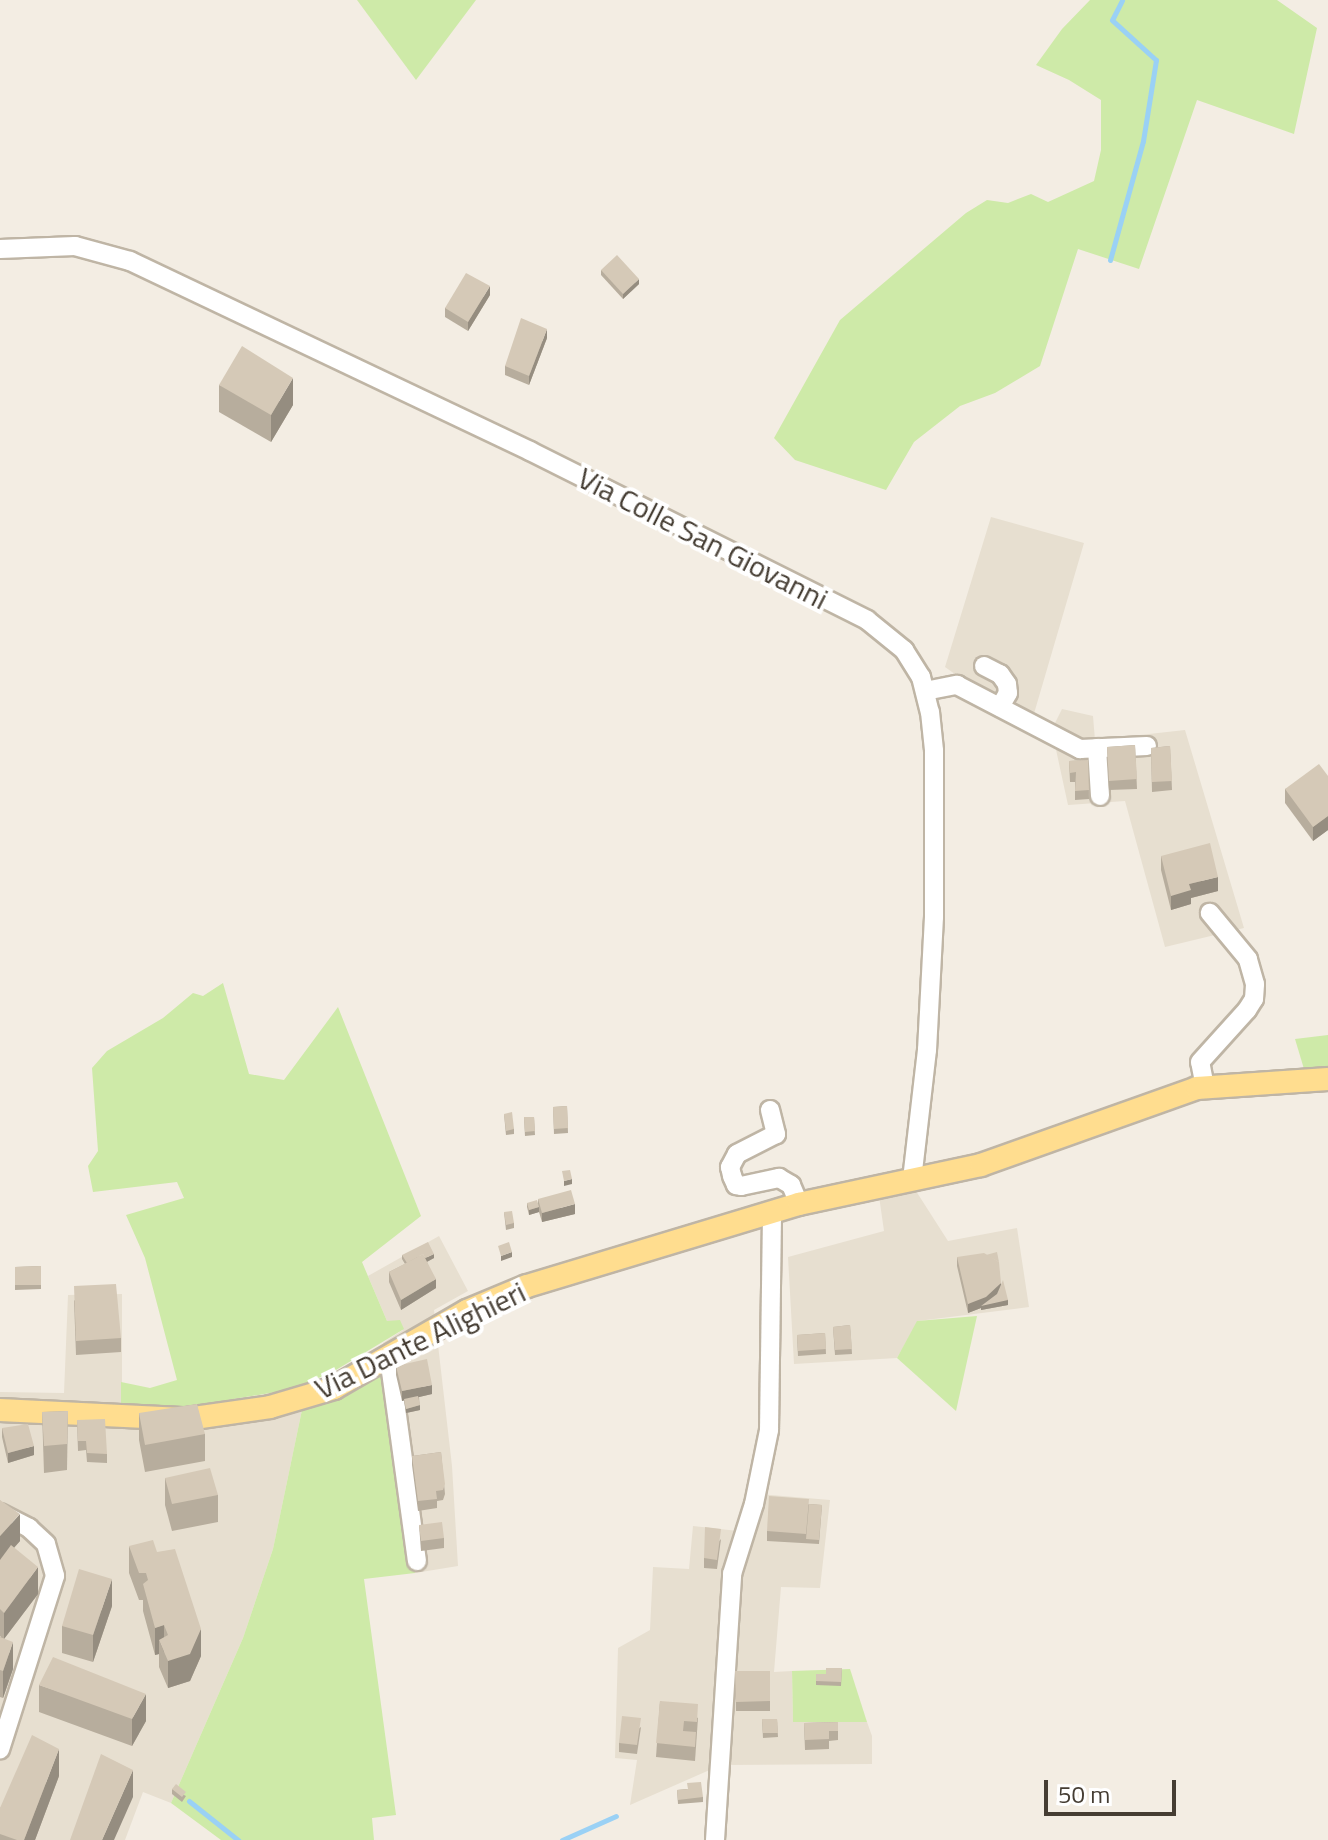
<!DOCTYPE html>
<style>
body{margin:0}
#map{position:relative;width:1328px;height:1840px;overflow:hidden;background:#f3ede3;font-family:"Titillium Web",sans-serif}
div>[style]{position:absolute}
.residential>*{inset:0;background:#e7dfd0}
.green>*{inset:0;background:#ceeaa8}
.stream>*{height:5px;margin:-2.5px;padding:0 2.5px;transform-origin:2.5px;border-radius:2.5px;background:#9ad1f5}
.roads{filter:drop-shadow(2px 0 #bfb5a5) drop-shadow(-2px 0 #bfb5a5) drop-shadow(0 2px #bfb5a5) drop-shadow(0 -2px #bfb5a5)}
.minor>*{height:18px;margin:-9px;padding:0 9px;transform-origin:9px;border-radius:9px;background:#fff}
.major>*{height:22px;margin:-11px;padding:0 11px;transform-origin:11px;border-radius:11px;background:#ffdd8f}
.wall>*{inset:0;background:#b7ad9d}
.shaded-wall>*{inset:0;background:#958d80}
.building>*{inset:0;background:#d5c9b7}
span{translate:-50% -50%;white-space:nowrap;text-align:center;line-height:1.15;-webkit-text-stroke:8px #fff;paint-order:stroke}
.street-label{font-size:30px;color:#453d33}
.scale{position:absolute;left:1044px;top:1780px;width:132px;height:36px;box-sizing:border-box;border:4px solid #453d33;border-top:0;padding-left:10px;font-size:24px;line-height:28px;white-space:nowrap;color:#453d33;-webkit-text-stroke:6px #fff;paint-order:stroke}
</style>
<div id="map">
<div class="residential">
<div style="clip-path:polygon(991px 517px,1084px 543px,1033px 717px,1053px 727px,1062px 709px,1093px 716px,1095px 740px,1185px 730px,1244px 928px,1165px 947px,1125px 801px,1068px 805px,1055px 745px,945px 667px)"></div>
<div style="clip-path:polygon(916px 1191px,948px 1241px,1017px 1228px,1029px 1307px,918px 1321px,897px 1358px,794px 1364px,788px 1257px,884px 1231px,879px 1196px)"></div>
<div style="clip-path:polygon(439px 1236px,468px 1291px,434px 1310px,452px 1466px,458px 1566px,415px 1573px,396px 1459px,383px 1343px,403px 1330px,387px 1321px,368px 1276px)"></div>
<div style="clip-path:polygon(122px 1294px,122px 1403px,222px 1403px,288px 1390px,303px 1405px,273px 1549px,243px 1638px,171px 1803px,143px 1792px,125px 1840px,0 1840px,0 1392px,64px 1393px,68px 1295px)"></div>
<div style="clip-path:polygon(748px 1493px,830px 1500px,820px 1588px,781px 1587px,774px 1672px,792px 1671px,793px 1722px,867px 1722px,872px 1736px,872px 1764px,721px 1765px,630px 1805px,637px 1760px,615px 1758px,618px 1648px,650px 1630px,653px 1567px,689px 1569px,693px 1526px,738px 1531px)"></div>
</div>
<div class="green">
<div style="clip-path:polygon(357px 0,476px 0,416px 80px)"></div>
<div style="clip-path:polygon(1090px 0,1277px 0,1317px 28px,1294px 134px,1197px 100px,1139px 269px,1078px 249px,1040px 366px,995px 393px,960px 406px,914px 442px,886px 490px,795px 460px,774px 438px,840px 320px,966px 213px,987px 200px,1008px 203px,1031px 194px,1048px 202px,1094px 181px,1101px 150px,1101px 100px,1069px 80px,1036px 65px,1062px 29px)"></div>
<div style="clip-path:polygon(223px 983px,249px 1074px,284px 1080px,338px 1007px,421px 1216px,362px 1262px,387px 1321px,400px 1320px,404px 1329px,331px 1373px,288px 1390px,174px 1409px,121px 1403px,121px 1382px,150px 1388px,177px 1380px,145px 1258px,126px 1215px,184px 1198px,177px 1182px,93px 1192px,88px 1166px,98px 1151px,92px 1068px,107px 1051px,163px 1018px,193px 993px,203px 996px)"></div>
<div style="clip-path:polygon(1328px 1035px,1328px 1083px,1304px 1069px,1295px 1039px)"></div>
<div style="clip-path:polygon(977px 1316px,956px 1411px,897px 1358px,917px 1321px)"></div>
<div style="clip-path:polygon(385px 1364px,415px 1573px,364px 1579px,396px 1815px,372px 1818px,374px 1840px,221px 1840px,171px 1803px,243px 1638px,273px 1549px,303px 1405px)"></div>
<div style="clip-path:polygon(850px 1669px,867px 1722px,793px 1722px,792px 1671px)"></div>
</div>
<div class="stream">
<div style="left:1110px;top:260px;width:123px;rotate:-74.5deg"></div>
<div style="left:1143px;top:141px;width:82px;rotate:-80.9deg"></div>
<div style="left:1156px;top:60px;width:59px;rotate:-137.7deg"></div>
<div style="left:1112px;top:20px;width:22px;rotate:-63deg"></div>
<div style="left:189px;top:1801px;width:63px;rotate:38.5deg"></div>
<div style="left:562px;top:1840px;width:59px;rotate:-24deg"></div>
</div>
<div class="roads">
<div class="minor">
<div style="left:0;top:249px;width:75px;rotate:-2.3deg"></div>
<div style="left:75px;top:246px;width:57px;rotate:15.3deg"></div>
<div style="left:130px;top:261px;width:443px;rotate:25.4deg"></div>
<div style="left:530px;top:451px;width:377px;rotate:26.6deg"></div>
<div style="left:867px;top:620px;width:48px;rotate:39deg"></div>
<div style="left:904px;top:650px;width:32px;rotate:58deg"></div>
<div style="left:921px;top:677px;width:36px;rotate:76deg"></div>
<div style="left:930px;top:712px;width:39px;rotate:84deg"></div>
<div style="left:934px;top:751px;width:166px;rotate:90deg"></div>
<div style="left:934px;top:917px;width:133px;rotate:93deg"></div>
<div style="left:927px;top:1050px;width:131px;rotate:96.6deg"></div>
<div style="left:984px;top:666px;width:18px;rotate:27deg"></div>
<div style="left:1000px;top:674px;width:12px;rotate:55deg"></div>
<div style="left:1007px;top:684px;width:9px;rotate:84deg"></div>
<div style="left:1008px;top:693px;width:16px;rotate:120deg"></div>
<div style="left:925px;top:691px;width:33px;rotate:-11deg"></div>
<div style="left:957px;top:685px;width:139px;rotate:27.5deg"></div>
<div style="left:1080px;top:749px;width:67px;rotate:-2.6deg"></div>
<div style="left:1097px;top:748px;width:48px;rotate:86.4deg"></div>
<div style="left:1205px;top:1087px;width:25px;rotate:-101deg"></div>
<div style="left:1200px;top:1062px;width:70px;rotate:-47.9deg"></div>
<div style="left:1247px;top:1010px;width:13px;rotate:-58deg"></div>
<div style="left:1254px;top:999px;width:15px;rotate:-86deg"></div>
<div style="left:1255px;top:984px;width:26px;rotate:-106deg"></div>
<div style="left:1248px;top:959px;width:60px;rotate:-129.6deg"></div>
<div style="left:770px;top:1110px;width:25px;rotate:76deg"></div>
<div style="left:776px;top:1134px;width:44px;rotate:152.9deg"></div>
<div style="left:737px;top:1154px;width:15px;rotate:118deg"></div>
<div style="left:730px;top:1167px;width:9px;rotate:77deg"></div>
<div style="left:732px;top:1176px;width:10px;rotate:66deg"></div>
<div style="left:736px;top:1185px;width:5px;rotate:11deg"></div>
<div style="left:741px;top:1186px;width:39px;rotate:-12deg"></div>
<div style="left:779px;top:1178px;width:14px;rotate:30deg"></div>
<div style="left:791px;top:1185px;width:21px;rotate:67deg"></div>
<div style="left:389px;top:1357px;width:206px;rotate:82.2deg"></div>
<div style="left:0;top:1513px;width:33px;rotate:27deg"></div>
<div style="left:29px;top:1528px;width:23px;rotate:43deg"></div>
<div style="left:46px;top:1544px;width:33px;rotate:74deg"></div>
<div style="left:55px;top:1576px;width:182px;rotate:107.6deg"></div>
<div style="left:715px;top:1840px;width:267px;rotate:-86.3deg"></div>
<div style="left:732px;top:1574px;width:73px;rotate:-72.6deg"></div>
<div style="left:754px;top:1504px;width:76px;rotate:-78.5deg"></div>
<div style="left:769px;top:1430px;width:217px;rotate:-89.2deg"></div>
</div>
<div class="major">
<div style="left:0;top:1410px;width:187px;rotate:2.8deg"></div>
<div style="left:187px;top:1419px;width:84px;rotate:-8.2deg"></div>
<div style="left:270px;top:1407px;width:67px;rotate:-16.5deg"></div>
<div style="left:334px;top:1388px;width:154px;rotate:-30.1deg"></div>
<div style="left:467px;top:1311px;width:65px;rotate:-22.6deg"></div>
<div style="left:527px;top:1286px;width:284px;rotate:-16.8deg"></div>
<div style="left:799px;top:1204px;width:186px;rotate:-12.1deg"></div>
<div style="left:981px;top:1165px;width:229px;rotate:-19.6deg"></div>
<div style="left:1197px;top:1088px;width:131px;rotate:-3.9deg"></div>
</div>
</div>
<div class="wall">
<div style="clip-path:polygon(601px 270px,639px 284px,623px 299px,601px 275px)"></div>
<div style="clip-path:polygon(490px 295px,468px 331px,445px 317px,445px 308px)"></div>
<div style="clip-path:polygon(547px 338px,529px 385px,505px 375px,505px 366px)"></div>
<div style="clip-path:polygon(219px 385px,293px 405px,271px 442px,219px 412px)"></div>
<div style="clip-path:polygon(1135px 745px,1137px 789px,1109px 790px,1107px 747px)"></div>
<div style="clip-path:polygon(1170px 746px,1172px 790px,1152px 792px,1151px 748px)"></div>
<div style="clip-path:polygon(1088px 760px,1089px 799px,1075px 800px,1075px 782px,1070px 782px,1069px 761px)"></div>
<div style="clip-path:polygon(1328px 776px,1328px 830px,1313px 841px,1285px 803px,1285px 789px)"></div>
<div style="clip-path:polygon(1161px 856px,1218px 891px,1191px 898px,1191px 904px,1171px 910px,1161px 870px)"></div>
<div style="clip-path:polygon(567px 1106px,568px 1133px,554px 1134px,553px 1107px)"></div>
<div style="clip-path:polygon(504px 1114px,514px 1129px,514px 1134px,506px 1135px)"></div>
<div style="clip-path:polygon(524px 1117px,534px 1117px,535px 1135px,525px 1136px)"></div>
<div style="clip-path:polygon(538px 1199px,575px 1214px,542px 1222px,539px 1212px,529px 1215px,527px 1207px,527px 1203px,538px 1203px)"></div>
<div style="clip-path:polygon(504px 1212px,514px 1223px,514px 1228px,506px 1230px)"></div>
<div style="clip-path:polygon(402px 1255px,434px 1258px,427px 1262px,436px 1288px,401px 1310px,389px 1282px,389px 1272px,405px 1264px,402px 1259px)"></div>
<div style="clip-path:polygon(957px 1257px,1001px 1286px,1008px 1305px,981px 1310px,981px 1308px,968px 1313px,957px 1266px)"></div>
<div style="clip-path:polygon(41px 1266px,41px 1289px,15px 1290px,15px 1267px)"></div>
<div style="clip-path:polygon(74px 1300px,121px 1338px,121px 1352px,76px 1355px)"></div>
<div style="clip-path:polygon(850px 1325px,852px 1354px,835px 1355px,833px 1327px)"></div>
<div style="clip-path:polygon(825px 1333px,826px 1354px,798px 1356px,797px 1335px)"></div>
<div style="clip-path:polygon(396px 1366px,432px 1394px,419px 1397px,420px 1410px,406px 1413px,404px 1400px,402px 1401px,396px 1375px)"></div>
<div style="clip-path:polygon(68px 1411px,67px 1470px,44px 1473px,42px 1412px)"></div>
<div style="clip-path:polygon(139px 1413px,205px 1434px,205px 1461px,145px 1472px,139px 1440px)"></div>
<div style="clip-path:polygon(77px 1420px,107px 1454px,107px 1463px,87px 1462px,86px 1450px,78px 1451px)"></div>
<div style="clip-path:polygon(2px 1428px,34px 1455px,8px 1463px,2px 1437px)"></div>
<div style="clip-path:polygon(441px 1452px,445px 1494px,443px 1500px,437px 1501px,437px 1508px,418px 1511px,412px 1465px,412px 1456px)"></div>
<div style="clip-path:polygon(165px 1478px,218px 1495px,218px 1522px,172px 1531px,165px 1505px)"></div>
<div style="clip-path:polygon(0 1500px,20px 1541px,14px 1548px,38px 1594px,4px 1639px,13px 1669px,3px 1698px,0 1697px,0 1637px,1px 1637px,0 1636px)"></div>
<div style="clip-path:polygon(809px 1504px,822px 1505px,819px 1544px,767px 1541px,767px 1531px)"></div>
<div style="clip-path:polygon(419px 1525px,444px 1538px,444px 1548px,421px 1551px)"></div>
<div style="clip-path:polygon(721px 1539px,717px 1569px,704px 1568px,704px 1558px)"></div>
<div style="clip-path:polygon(129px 1546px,201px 1656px,190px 1681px,168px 1688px,159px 1667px,159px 1654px,155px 1655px,143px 1611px,143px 1600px,139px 1600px,129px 1573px)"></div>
<div style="clip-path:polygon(112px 1606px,93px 1662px,62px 1653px,62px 1626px)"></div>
<div style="clip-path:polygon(842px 1668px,841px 1686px,816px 1685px,816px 1674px,826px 1674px)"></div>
<div style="clip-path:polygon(735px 1671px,770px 1671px,770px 1711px,736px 1711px)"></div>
<div style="clip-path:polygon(39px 1685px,146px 1721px,132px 1746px,39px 1712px)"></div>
<div style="clip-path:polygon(660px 1701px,698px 1718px,695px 1761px,656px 1757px)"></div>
<div style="clip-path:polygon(762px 1719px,777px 1719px,778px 1737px,763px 1738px)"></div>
<div style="clip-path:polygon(838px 1722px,838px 1740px,829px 1741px,829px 1749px,805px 1750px,804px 1723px)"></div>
<div style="clip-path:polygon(641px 1727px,637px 1754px,619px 1752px,619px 1743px)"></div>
<div style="clip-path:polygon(59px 1776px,35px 1840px,0 1840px,0 1808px)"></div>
<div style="clip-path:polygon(172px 1789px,186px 1796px,182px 1802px,172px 1794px)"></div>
<div style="clip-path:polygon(687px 1789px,703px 1797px,703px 1802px,678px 1804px,677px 1790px)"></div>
</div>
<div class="shaded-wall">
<div style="clip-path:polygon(639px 279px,639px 284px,623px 299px,623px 294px)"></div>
<div style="clip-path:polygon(490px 286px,490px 295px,468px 331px,468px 322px)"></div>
<div style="clip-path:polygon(547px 329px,547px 338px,529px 385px,529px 376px)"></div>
<div style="clip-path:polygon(293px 378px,293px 405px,271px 442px,271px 415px)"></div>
<div style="clip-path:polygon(1328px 816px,1328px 830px,1313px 841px,1313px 827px)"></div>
<div style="clip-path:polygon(1218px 877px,1218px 891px,1191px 898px,1191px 904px,1171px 910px,1171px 896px,1189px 884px)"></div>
<div style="clip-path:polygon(572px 1179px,572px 1184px,564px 1186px,564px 1181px)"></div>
<div style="clip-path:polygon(575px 1204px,575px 1214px,542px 1222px,542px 1213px)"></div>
<div style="clip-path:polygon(539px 1207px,539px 1212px,529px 1215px,529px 1210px)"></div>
<div style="clip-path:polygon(512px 1252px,512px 1257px,501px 1261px,501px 1256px)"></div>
<div style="clip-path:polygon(434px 1254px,434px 1258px,409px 1271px,409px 1266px)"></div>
<div style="clip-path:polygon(436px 1279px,436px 1288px,401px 1310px,401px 1300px)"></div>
<div style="clip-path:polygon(1001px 1283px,1001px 1293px,1008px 1300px,1008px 1305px,981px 1310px,981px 1308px,968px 1313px,968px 1304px)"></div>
<div style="clip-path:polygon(432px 1385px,432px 1394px,402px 1401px,402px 1391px)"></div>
<div style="clip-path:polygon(420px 1405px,420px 1410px,406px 1413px,406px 1409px)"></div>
<div style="clip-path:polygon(34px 1446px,34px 1455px,8px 1463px,8px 1453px)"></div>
<div style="clip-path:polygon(20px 1514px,20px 1541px,0 1563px,0 1536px)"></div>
<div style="clip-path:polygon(38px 1567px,38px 1594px,4px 1639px,4px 1613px)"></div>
<div style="clip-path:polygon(112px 1579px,112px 1606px,93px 1662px,93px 1635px)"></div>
<div style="clip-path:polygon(164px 1625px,164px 1652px,159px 1640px,159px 1654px,155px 1655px,155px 1628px)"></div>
<div style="clip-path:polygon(201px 1629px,201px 1656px,190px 1681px,168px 1688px,168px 1661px)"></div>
<div style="clip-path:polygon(13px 1642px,13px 1669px,3px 1698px,3px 1671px)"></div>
<div style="clip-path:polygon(146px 1694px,146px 1721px,132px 1746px,132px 1719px)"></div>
<div style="clip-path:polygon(59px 1749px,59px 1776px,35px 1840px,24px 1840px)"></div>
<div style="clip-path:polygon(133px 1770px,133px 1797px,114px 1840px,102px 1840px)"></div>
</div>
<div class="building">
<div style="clip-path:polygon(617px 255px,639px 279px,623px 294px,601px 270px)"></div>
<div style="clip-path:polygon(466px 273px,490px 286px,468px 322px,445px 308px)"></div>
<div style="clip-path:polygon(521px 318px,547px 329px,529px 376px,505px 366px)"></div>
<div style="clip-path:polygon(242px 346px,293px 378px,271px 415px,219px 385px)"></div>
<div style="clip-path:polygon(1135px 745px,1137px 779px,1109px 781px,1107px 747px)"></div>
<div style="clip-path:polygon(1170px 746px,1172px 781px,1152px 782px,1151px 748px)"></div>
<div style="clip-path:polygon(1088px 760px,1089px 790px,1075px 791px,1076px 772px,1070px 773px,1069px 761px)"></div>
<div style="clip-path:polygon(1319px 764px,1328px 776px,1328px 816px,1313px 827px,1285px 789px)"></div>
<div style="clip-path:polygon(1210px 843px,1218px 877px,1189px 884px,1191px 890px,1171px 896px,1161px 856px)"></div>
<div style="clip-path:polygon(567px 1106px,568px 1128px,554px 1129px,553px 1107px)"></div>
<div style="clip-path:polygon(512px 1112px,514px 1129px,506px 1131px,504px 1114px)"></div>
<div style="clip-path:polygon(524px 1117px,534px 1117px,535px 1131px,525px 1132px)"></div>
<div style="clip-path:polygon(570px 1170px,572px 1179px,564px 1181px,562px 1171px)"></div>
<div style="clip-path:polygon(571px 1190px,575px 1204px,542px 1213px,538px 1199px)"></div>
<div style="clip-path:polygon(537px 1200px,539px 1207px,529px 1210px,527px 1203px)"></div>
<div style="clip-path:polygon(512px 1211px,514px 1223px,506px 1225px,504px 1212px)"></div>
<div style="clip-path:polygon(428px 1242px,434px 1254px,425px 1258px,423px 1254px,407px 1263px,402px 1255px)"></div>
<div style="clip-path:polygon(509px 1242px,512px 1252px,501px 1256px,498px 1246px)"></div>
<div style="clip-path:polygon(997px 1252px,999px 1262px,986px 1255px)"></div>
<div style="clip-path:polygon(984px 1253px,999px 1262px,1001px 1283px,986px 1297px,968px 1304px,957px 1257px)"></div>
<div style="clip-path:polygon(423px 1254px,436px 1279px,401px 1300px,389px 1272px)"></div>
<div style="clip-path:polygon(41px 1266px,41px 1285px,15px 1285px,15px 1267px)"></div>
<div style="clip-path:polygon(1003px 1280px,1008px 1300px,981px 1306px,997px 1294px)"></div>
<div style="clip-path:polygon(116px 1284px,121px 1338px,76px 1341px,74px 1286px)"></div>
<div style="clip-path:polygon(850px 1325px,852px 1349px,835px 1350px,833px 1327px)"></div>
<div style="clip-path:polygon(825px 1333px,826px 1349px,798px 1351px,797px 1335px)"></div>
<div style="clip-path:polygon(427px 1359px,432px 1385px,402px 1391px,396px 1366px)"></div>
<div style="clip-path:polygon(418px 1396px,420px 1405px,406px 1409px,404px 1399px)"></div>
<div style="clip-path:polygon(197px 1404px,205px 1434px,145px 1445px,139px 1413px)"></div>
<div style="clip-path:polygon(68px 1411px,67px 1444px,44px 1446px,42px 1412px)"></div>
<div style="clip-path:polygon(105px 1419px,107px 1454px,87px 1453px,86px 1441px,78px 1441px,77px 1420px)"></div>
<div style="clip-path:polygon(28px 1424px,34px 1446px,8px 1453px,2px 1428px)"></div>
<div style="clip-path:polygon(441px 1452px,445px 1484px,443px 1490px,436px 1491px,437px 1499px,418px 1501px,412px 1456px)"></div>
<div style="clip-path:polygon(210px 1468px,218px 1495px,172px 1504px,165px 1478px)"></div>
<div style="clip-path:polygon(769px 1496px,809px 1499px,806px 1534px,767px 1531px)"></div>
<div style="clip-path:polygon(0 1500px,20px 1514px,0 1536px)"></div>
<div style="clip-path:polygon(809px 1504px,822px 1505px,819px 1540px,806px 1539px)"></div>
<div style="clip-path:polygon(442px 1522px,444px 1538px,421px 1541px,419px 1525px)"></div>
<div style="clip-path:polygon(705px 1527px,721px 1529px,717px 1560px,704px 1558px)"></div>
<div style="clip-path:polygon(153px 1540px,157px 1552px,175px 1549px,201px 1629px,190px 1654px,168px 1661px,159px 1640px,168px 1635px,164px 1625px,155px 1628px,143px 1584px,148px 1580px,146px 1573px,139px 1573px,129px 1546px)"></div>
<div style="clip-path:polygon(11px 1545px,38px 1567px,4px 1613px,0 1609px,0 1560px)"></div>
<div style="clip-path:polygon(79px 1569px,112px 1579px,93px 1635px,62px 1626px)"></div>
<div style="clip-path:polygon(0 1637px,13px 1642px,3px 1671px,0 1670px)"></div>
<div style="clip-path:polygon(53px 1657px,146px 1694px,132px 1719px,39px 1685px)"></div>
<div style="clip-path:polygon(826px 1668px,842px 1668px,841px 1682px,816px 1681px,816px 1674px,826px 1674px)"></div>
<div style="clip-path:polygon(735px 1671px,770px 1671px,770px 1701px,736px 1702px)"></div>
<div style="clip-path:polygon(660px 1701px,698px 1704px,697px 1722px,684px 1721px,683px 1731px,696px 1732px,695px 1747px,656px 1743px)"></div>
<div style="clip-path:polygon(622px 1716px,641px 1718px,637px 1745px,619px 1743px)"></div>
<div style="clip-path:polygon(762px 1719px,777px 1719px,778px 1733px,763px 1733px)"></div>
<div style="clip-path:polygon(838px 1722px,838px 1731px,829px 1731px,829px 1739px,805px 1740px,804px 1723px)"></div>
<div style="clip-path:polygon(32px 1735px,59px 1749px,24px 1840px,17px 1840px,0 1834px,0 1808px)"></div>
<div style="clip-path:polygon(101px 1754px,133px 1770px,102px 1840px,70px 1840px)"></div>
<div style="clip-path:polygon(701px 1782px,703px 1797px,678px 1800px,677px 1790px,688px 1789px,687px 1783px)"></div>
<div style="clip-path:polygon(176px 1784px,186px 1792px,182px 1797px,172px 1789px)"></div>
</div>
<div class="street-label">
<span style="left:703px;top:538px;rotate:27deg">Via Colle San Giovanni</span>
<span style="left:420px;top:1340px;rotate:-26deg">Via Dante Alighieri</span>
</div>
<div class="scale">50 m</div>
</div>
